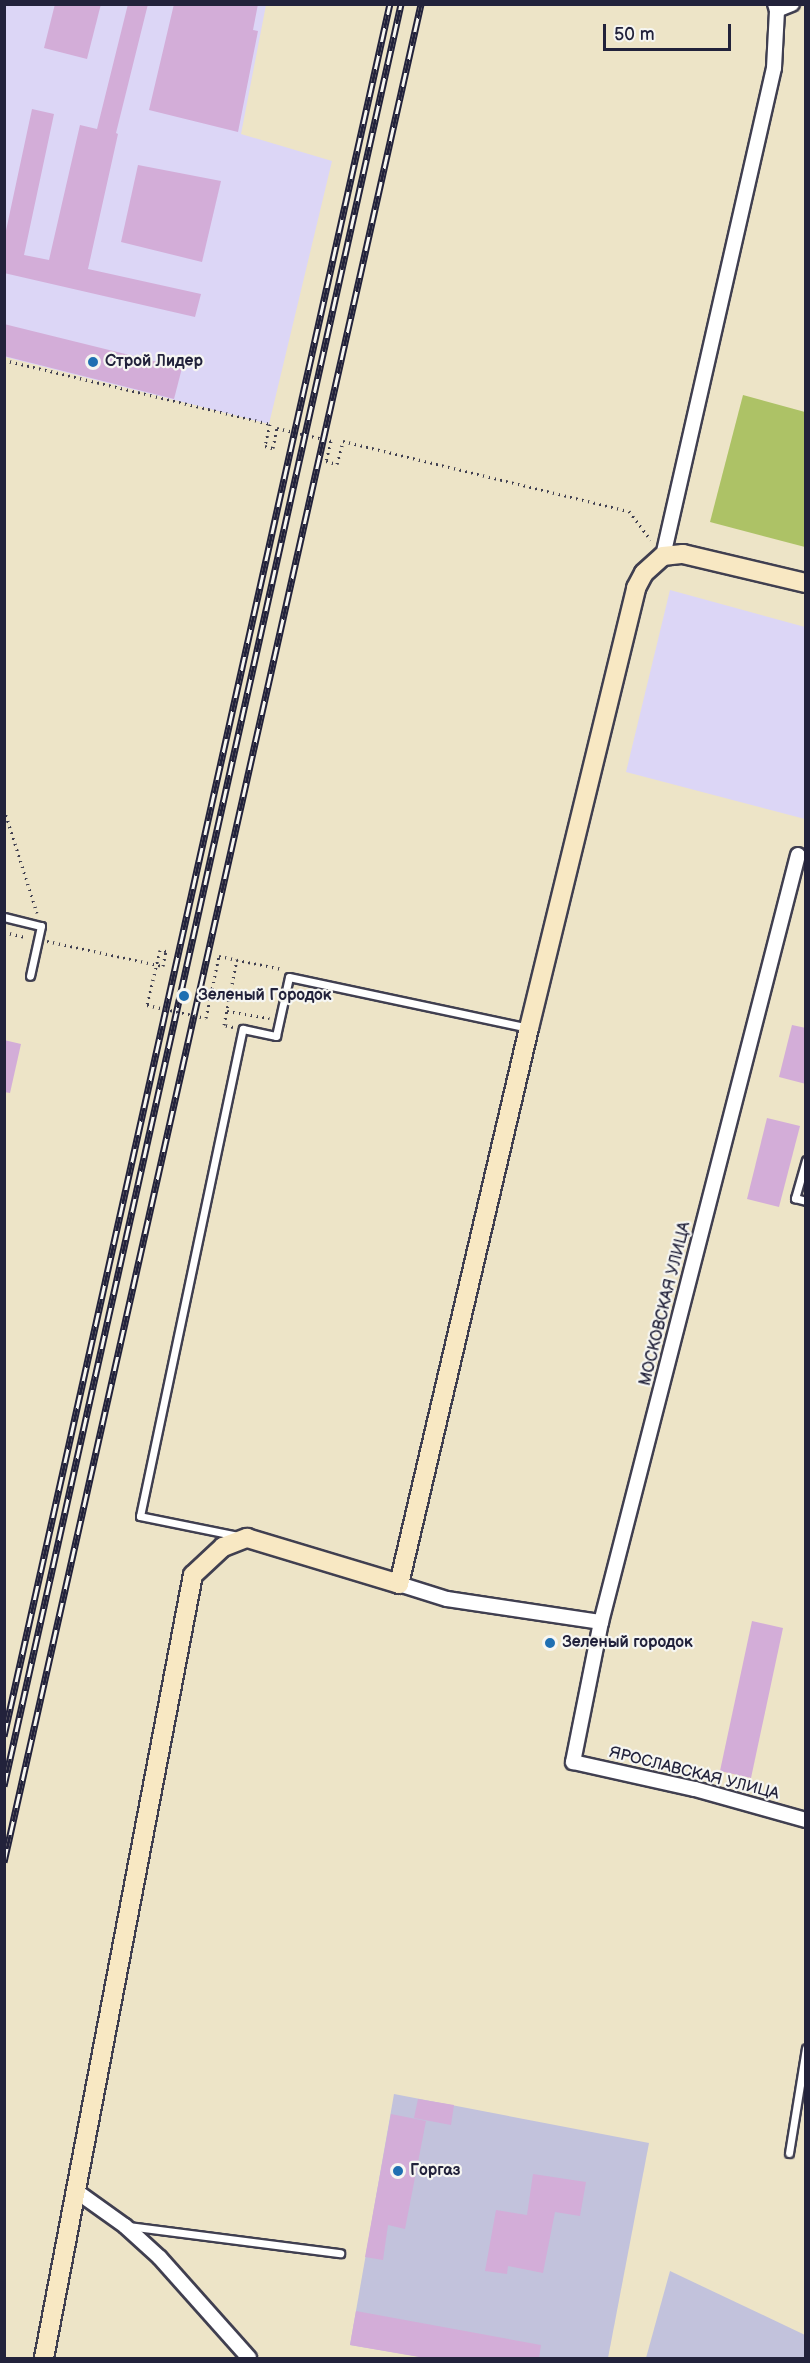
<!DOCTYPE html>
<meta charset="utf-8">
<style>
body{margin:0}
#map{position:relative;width:810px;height:2363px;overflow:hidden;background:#ede4c7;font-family:"Balsamiq Sans",sans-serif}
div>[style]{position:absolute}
.built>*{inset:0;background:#dcd6f6}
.industrial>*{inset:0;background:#c2c2dc}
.green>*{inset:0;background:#adc266}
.building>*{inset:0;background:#d3add8}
.path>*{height:3px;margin-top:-1.5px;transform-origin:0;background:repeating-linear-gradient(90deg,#403f50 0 1.5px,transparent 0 6px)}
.roads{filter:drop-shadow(2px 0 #403f50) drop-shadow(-2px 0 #403f50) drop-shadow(0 2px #403f50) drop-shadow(0 -2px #403f50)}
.lane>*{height:7px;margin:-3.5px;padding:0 3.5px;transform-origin:3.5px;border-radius:3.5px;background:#fff}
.street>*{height:14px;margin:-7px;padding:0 7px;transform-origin:7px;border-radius:7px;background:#fff}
.secondary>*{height:18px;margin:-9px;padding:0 9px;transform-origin:9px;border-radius:9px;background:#f8e8c3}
.rail>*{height:7px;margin-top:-3.5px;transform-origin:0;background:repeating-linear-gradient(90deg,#f6f6f2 0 14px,#22223b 0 28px);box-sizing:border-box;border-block:2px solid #22223b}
.path-bridge>*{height:3px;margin-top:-1.5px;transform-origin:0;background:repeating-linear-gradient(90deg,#403f50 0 1.5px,transparent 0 6px)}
.dots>*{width:16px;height:16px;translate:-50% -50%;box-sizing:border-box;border:3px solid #f6f6f2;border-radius:50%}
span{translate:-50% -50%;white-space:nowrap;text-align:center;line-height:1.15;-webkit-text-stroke:4.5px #f6f6f2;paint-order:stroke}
.poi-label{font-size:16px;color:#22223b;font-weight:700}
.left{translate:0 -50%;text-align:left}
.street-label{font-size:16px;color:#22223b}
.frame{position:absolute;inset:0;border:6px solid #22223b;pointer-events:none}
.scale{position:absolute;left:603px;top:24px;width:128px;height:27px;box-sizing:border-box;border:3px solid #22223b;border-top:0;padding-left:8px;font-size:18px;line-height:21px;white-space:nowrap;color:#22223b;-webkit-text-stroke:4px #f6f6f2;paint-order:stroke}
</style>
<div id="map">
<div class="built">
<div style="clip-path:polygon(4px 5px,266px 5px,241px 134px,332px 161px,269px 424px,5px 357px)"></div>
<div style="clip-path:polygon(670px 590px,805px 627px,805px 819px,626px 772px)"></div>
</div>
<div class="industrial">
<div style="clip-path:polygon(394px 2094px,649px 2143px,608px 2358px,427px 2358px,350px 2345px)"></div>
<div style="clip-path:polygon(670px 2271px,805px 2335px,805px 2358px,646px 2358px)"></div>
</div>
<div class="green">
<div style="clip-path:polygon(743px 395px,805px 412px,805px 547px,710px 522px)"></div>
</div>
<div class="building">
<div style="clip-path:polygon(55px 4px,101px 4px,87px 59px,44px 48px)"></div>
<div style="clip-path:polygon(128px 4px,148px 4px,116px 133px,118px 134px,88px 269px,201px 294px,195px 317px,4px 273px,4px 240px,32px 109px,54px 114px,24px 255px,49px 260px,80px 125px,97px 129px)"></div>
<div style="clip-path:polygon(174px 4px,258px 4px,253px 30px,258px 31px,238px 132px,149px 110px)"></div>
<div style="clip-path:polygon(138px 165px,221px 181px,202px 262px,121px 242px)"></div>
<div style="clip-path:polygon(4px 324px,182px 368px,174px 399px,4px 356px)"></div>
<div style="clip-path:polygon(792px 1025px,806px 1028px,806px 1084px,779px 1077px)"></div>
<div style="clip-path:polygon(4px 1040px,21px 1044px,10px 1093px,4px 1092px)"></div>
<div style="clip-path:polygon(767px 1118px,800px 1126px,779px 1207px,747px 1199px)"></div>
<div style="clip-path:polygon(752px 1621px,783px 1628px,751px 1778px,720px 1771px)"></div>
<div style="clip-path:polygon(418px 2099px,454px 2105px,451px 2125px,414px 2118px)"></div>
<div style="clip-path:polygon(391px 2114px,426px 2121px,405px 2229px,388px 2225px,383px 2260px,365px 2257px)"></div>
<div style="clip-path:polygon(533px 2174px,586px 2182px,580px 2216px,555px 2212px,543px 2273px,508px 2266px,507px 2274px,485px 2271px,496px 2210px,527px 2215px)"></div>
<div style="clip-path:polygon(356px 2311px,541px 2345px,539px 2358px,425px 2358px,350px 2345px)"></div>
</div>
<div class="path">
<div style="left:4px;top:360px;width:274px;rotate:13.5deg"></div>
<div style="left:270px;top:424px;width:23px;rotate:103deg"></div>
<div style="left:265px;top:446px;width:8px;rotate:14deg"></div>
<div style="left:273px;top:448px;width:20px;rotate:-79deg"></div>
<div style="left:277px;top:428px;width:56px;rotate:13.5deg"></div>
<div style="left:331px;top:441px;width:21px;rotate:104deg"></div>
<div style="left:326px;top:461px;width:11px;rotate:15deg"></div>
<div style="left:337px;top:464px;width:24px;rotate:-75deg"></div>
<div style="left:343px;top:441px;width:294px;rotate:13.8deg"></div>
<div style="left:629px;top:511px;width:36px;rotate:53deg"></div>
<div style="left:4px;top:809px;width:109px;rotate:72.4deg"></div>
<div style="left:4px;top:932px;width:23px;rotate:13deg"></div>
<div style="left:47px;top:941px;width:119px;rotate:12.2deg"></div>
<div style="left:163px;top:966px;width:15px;rotate:-79deg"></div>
<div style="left:166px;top:951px;width:6px;rotate:-171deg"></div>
<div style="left:227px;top:1011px;width:43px;rotate:9.5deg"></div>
<div style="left:206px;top:1018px;width:63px;rotate:-78.2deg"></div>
<div style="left:219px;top:956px;width:64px;rotate:11.7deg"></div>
<div style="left:233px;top:1027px;width:9px;rotate:-167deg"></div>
<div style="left:224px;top:1025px;width:67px;rotate:-78.9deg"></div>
</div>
<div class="roads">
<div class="lane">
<div style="left:4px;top:917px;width:38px;rotate:14deg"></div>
<div style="left:41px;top:926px;width:51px;rotate:102.4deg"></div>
<div style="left:806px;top:1160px;width:40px;rotate:106deg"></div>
<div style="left:795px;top:1198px;width:11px;rotate:15deg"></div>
<div style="left:238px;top:1536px;width:100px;rotate:-168.5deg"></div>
<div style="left:140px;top:1516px;width:498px;rotate:-78.1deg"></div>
<div style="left:243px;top:1029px;width:34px;rotate:12deg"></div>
<div style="left:276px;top:1036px;width:60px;rotate:-77.6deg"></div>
<div style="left:289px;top:977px;width:244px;rotate:12deg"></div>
<div style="left:789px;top:2153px;width:106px;rotate:-80.8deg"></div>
<div style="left:128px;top:2226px;width:214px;rotate:7.3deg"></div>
</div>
<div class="street">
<div style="left:777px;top:10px;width:16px;rotate:-22deg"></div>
<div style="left:663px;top:556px;width:500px;rotate:-77.19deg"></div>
<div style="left:774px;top:68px;width:58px;rotate:-87deg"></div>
<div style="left:777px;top:10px;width:6px;rotate:-108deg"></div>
<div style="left:798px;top:855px;width:792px;rotate:104.4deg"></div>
<div style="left:601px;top:1622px;width:143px;rotate:101.3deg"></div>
<div style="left:573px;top:1762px;width:125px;rotate:12.5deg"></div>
<div style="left:695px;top:1789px;width:115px;rotate:15.6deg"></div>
<div style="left:399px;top:1584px;width:50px;rotate:17.4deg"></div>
<div style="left:447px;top:1599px;width:156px;rotate:8.5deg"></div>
<div style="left:76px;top:2191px;width:60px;rotate:35.5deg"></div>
<div style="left:125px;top:2226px;width:47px;rotate:42.4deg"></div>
<div style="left:160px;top:2258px;width:134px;rotate:48.3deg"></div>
</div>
<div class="secondary">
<div style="left:44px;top:2358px;width:797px;rotate:-79.23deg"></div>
<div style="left:193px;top:1575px;width:41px;rotate:-43deg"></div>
<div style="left:223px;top:1547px;width:26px;rotate:-21deg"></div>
<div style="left:247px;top:1538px;width:159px;rotate:16.8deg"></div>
<div style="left:399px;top:1584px;width:571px;rotate:-76.84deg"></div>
<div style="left:529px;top:1028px;width:453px;rotate:-76.3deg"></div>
<div style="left:636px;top:588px;width:17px;rotate:-62deg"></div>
<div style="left:644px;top:573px;width:25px;rotate:-42deg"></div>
<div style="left:663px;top:556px;width:20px;rotate:-6deg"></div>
<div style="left:683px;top:554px;width:126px;rotate:13.3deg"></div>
</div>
</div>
<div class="rail">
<div style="left:4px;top:1736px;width:1774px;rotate:-77.44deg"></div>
<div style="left:4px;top:1786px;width:1826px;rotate:-77.44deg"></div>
<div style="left:4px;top:1862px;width:1904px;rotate:-77.35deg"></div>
</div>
<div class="path-bridge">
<div style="left:160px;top:950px;width:57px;rotate:103.3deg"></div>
<div style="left:147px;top:1005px;width:60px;rotate:12.4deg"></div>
</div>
<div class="dots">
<div style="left:93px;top:362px;background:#1f6fb2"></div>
<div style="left:184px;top:996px;background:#1f6fb2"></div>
<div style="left:550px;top:1643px;background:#1f6fb2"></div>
<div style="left:398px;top:2171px;background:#1f6fb2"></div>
</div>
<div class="poi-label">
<span class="left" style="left:105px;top:362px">Строй Лидер</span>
<span class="left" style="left:198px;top:996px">Зеленый Городок</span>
<span class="left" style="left:562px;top:1643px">Зеленый городок</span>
<span class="left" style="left:410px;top:2171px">Горгаз</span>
</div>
<div class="street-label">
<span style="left:666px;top:1304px;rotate:-76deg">МОСКОВСКАЯ УЛИЦА</span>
<span style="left:694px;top:1774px;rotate:14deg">ЯРОСЛАВСКАЯ УЛИЦА</span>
</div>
<div class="frame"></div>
<div class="scale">50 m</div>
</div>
